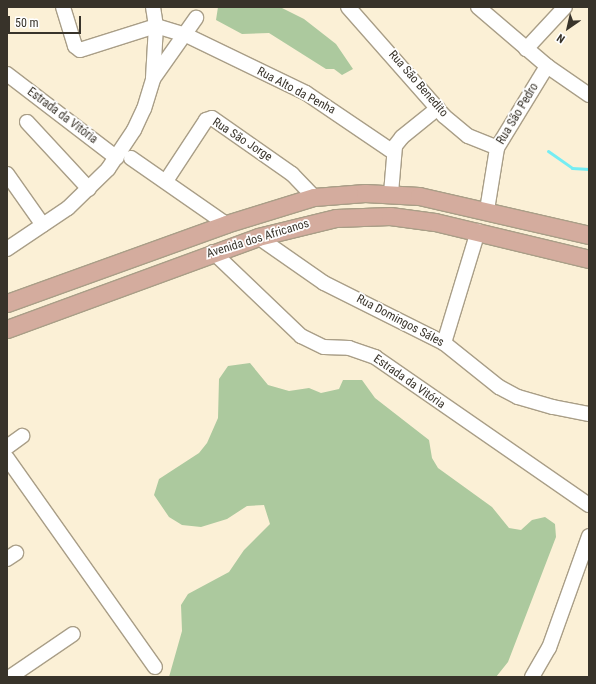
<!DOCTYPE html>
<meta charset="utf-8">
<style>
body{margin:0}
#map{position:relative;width:596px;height:684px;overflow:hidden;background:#fbf0d6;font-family:"Roboto Condensed",sans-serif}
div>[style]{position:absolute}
.green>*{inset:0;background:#acc99e}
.stream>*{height:3px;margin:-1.5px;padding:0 1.5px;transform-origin:1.5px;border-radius:1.5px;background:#75edf3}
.roads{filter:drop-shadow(1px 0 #a99e87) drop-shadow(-1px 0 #a99e87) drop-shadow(0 1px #a99e87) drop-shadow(0 -1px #a99e87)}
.minor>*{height:14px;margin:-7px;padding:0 7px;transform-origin:7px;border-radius:7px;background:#fff}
.major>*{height:17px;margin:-8.5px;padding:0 8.5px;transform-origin:8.5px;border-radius:8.5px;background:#d4ac9e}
span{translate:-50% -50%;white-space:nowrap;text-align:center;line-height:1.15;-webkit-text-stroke:3.5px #fff;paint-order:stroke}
.street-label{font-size:12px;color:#38332a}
.frame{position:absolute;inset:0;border:8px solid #38332a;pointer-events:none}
.north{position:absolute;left:548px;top:8px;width:40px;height:40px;-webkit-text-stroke:3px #fff;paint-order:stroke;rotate:214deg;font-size:11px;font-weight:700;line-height:16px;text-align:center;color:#38332a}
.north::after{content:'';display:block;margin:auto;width:14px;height:18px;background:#38332a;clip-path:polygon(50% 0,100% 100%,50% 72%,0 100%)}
.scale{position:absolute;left:8px;top:16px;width:73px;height:18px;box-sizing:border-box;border:2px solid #38332a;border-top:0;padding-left:5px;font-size:12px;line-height:14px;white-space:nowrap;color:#38332a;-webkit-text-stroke:3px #fff;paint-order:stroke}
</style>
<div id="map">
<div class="green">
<div style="clip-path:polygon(218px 7px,280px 7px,304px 19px,336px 44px,353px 69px,342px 75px,334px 69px,326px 69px,269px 33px,242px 34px,216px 20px)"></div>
<div style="clip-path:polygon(250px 363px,268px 385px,289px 391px,309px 388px,321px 393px,339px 389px,343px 380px,362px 380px,375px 398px,429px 440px,432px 458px,438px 468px,492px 507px,509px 528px,521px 530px,532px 520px,545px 517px,555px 524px,556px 537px,508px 662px,496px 677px,169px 677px,182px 631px,181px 605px,188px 594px,229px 572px,244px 550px,270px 524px,264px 505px,247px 506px,227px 519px,201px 527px,182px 525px,169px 517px,154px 495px,159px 479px,199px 453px,207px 443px,218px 418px,219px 379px,228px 366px)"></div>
</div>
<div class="stream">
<div style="left:548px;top:151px;width:29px;rotate:35deg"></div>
<div style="left:572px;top:168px;width:17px;rotate:3deg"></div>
</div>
<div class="roads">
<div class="minor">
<div style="left:63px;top:7px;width:41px;rotate:72.9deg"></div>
<div style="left:75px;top:46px;width:6px;rotate:39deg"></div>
<div style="left:80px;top:50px;width:80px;rotate:-17.5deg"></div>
<div style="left:156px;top:26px;width:31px;rotate:17deg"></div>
<div style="left:186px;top:35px;width:133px;rotate:25.8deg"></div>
<div style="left:306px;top:93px;width:105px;rotate:34.1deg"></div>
<div style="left:348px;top:7px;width:145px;rotate:48.6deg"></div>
<div style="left:444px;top:116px;width:31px;rotate:40deg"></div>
<div style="left:468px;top:136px;width:31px;rotate:22deg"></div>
<div style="left:478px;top:7px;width:91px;rotate:40.5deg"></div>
<div style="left:547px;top:66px;width:51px;rotate:34.6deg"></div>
<div style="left:526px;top:49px;width:57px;rotate:-47.1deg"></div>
<div style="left:7px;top:74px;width:138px;rotate:37.4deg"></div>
<div style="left:153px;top:78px;width:52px;rotate:-86.7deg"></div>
<div style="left:156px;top:26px;width:19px;rotate:-99deg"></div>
<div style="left:27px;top:122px;width:91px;rotate:47.2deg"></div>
<div style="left:131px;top:158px;width:116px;rotate:34.8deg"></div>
<div style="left:7px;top:174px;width:62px;rotate:54.8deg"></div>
<div style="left:166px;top:181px;width:73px;rotate:-56.7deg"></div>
<div style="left:206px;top:120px;width:6px;rotate:-18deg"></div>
<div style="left:212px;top:118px;width:98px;rotate:35deg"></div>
<div style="left:292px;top:174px;width:32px;rotate:46deg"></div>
<div style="left:391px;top:193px;width:47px;rotate:-85.1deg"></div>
<div style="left:395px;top:146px;width:11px;rotate:-52deg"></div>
<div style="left:402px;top:137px;width:46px;rotate:-38.9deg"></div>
<div style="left:487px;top:210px;width:63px;rotate:-80.8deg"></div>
<div style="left:497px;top:148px;width:96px;rotate:-58.6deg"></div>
<div style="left:258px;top:237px;width:80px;rotate:34.9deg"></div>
<div style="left:324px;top:283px;width:134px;rotate:26.6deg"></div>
<div style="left:444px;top:343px;width:70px;rotate:38.7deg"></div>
<div style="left:499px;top:387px;width:21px;rotate:28deg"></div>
<div style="left:518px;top:397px;width:36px;rotate:16deg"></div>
<div style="left:553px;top:407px;width:37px;rotate:11deg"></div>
<div style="left:7px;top:249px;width:73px;rotate:-33.9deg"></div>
<div style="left:68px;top:208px;width:56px;rotate:-44.3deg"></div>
<div style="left:108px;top:169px;width:47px;rotate:-56.3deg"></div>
<div style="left:134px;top:130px;width:23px;rotate:-65deg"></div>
<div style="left:144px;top:109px;width:31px;rotate:-73deg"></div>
<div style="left:153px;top:79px;width:75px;rotate:-54.8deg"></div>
<div style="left:213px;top:252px;width:122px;rotate:43.7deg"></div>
<div style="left:301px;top:336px;width:25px;rotate:26deg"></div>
<div style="left:324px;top:347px;width:25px;rotate:2deg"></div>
<div style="left:349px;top:348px;width:28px;rotate:19deg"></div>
<div style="left:375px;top:357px;width:260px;rotate:34.7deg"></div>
<div style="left:444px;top:343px;width:117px;rotate:-73.1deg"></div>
<div style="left:7px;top:447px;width:19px;rotate:-36deg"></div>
<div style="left:7px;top:458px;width:256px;rotate:54.7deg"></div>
<div style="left:7px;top:559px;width:11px;rotate:-34deg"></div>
<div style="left:10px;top:677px;width:76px;rotate:-34.3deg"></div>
<div style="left:532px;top:677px;width:34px;rotate:-60deg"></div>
<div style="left:549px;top:648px;width:119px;rotate:-70.3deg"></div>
</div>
<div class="major">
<div style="left:7px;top:303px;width:233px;rotate:-19.8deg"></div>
<div style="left:226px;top:224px;width:92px;rotate:-17.1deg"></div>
<div style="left:314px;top:197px;width:51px;rotate:-4.5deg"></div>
<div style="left:365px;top:193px;width:54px;rotate:3.2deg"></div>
<div style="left:419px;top:196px;width:174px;rotate:12.9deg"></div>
<div style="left:7px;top:329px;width:267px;rotate:-20.1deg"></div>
<div style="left:258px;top:237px;width:80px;rotate:-13.7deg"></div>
<div style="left:336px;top:218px;width:54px;rotate:-2.1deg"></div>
<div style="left:390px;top:216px;width:45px;rotate:7.6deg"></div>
<div style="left:435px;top:222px;width:158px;rotate:13.5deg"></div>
</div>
</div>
<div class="street-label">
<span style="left:418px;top:84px;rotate:49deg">Rua São Benedito</span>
<span style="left:296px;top:91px;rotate:28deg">Rua Alto da Penha</span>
<span style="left:518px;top:114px;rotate:-59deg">Rua São Pedro</span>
<span style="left:62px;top:116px;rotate:37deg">Estrada da Vitória</span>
<span style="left:242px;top:140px;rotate:33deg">Rua São Jorge</span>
<span style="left:258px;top:239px;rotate:-17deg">Avenida dos Africanos</span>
<span style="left:400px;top:321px;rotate:28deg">Rua Domingos Sáles</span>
<span style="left:409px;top:382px;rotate:35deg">Estrada da Vitória</span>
</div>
<div class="frame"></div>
<div class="north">N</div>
<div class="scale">50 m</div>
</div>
